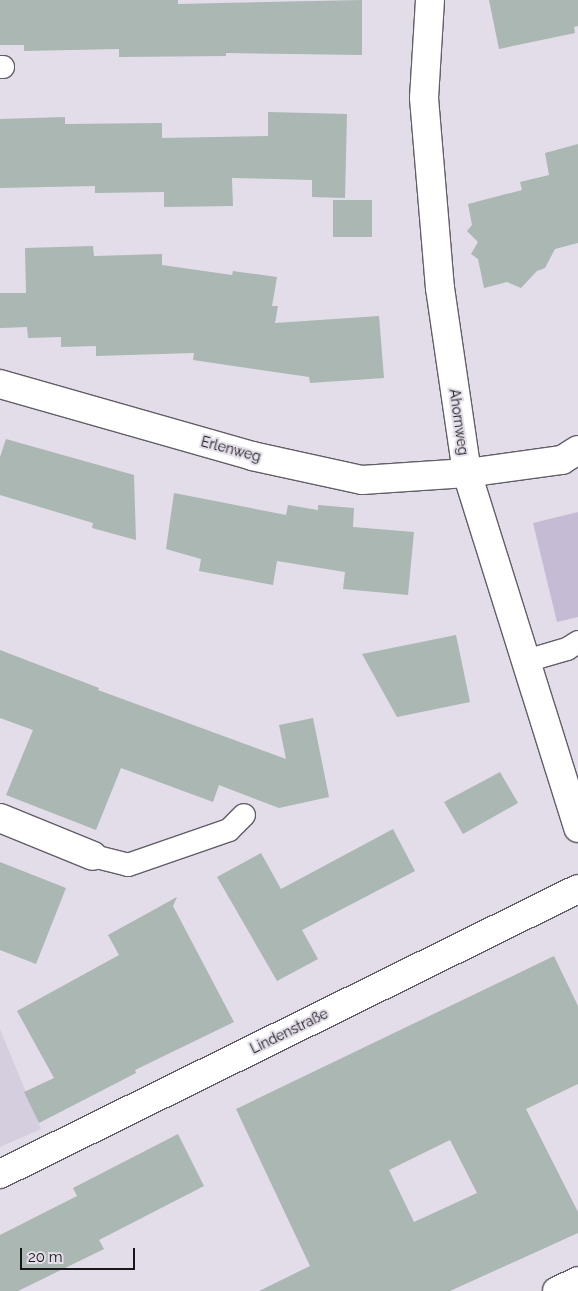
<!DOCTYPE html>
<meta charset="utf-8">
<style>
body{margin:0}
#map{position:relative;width:578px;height:1291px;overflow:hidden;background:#e2dde8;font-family:Raleway,sans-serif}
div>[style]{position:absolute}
.built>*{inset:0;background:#d5cedf}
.green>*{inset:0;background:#c6bbd4}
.building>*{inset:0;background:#abb7b2}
.roads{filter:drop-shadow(1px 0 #625e67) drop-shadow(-1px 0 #625e67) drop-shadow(0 1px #625e67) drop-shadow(0 -1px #625e67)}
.service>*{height:22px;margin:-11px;padding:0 11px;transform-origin:11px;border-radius:11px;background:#fff}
.minor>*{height:28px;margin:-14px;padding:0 14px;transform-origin:14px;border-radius:14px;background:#fff}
span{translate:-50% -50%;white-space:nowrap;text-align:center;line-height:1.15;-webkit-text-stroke:4px #e2dde8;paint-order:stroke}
.street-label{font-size:14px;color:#171619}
.scale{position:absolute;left:20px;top:1248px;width:115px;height:22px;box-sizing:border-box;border:2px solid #171619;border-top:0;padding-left:6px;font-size:15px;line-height:18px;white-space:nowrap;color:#171619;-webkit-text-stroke:4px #e2dde8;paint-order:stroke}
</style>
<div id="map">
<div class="built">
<div style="clip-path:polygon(0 1029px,41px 1129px,0 1147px)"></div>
</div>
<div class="green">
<div style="clip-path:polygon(578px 512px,578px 617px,557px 622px,533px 523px)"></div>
</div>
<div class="building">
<div style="clip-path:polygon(0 0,178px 0,178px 4px,362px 0,362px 55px,226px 53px,226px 56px,119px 57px,119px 49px,24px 51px,24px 45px,0 45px)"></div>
<div style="clip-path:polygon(489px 0,578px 0,578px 26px,574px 27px,575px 33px,499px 49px)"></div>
<div style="clip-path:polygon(268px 112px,347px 114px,345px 198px,312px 197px,312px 180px,232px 178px,233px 206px,164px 207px,164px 192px,95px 193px,95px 186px,0 188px,0 119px,65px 117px,65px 124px,162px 123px,162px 138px,268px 136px)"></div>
<div style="clip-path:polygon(578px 144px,578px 243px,555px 249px,545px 268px,537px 271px,521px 288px,507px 282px,484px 288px,478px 259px,471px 254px,478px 242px,467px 231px,472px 225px,468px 204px,522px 190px,520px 182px,549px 175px,545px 153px)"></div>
<div style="clip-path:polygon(333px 200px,372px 200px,372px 237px,333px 237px)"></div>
<div style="clip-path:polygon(93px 246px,94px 256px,162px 254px,162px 265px,232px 275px,233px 271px,277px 277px,272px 306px,278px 306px,275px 323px,379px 316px,384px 378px,310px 383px,309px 377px,193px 360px,194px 353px,96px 356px,96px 346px,61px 347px,61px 337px,28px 338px,27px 327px,0 328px,0 293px,26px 293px,25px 248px)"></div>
<div style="clip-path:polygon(6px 439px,134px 475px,136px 540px,92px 528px,93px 523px,0 495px,0 457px)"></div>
<div style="clip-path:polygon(174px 493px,286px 515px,288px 505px,318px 510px,318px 505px,354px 508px,353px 527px,414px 532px,408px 595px,343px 589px,345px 572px,277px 561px,273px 585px,199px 571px,201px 559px,166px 549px)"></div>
<div style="clip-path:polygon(456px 635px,470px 702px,397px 717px,362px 654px)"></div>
<div style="clip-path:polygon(0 650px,99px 688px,98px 690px,286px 759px,279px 725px,313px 718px,329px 797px,279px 808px,219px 785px,213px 802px,121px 768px,96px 830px,6px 795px,33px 730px,0 718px)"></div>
<div style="clip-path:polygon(500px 772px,518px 803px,463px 834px,444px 802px)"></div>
<div style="clip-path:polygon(393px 829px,415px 871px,302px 930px,318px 959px,277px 981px,217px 877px,261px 853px,281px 889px)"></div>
<div style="clip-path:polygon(0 862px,66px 888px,36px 964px,0 950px)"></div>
<div style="clip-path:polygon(177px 897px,173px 906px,234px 1022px,135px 1070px,136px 1073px,39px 1123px,24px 1092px,54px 1078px,17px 1011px,119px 955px,108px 935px)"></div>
<div style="clip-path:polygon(evenodd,554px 956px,578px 1006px,578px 1084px,526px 1109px,578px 1212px,578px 1233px,450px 1291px,259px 1291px,310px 1266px,236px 1109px,554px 956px,450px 1140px,477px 1193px,414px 1222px,389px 1170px,450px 1140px)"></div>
<div style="clip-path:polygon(178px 1134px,204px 1186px,99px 1240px,104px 1249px,18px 1291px,0 1291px,0 1235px,77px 1196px,73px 1188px)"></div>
</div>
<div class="roads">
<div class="service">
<div style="left:0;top:67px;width:3px"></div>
<div style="left:526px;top:661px;width:43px;rotate:-16.3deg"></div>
<div style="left:567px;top:649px;width:13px;rotate:-32deg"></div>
<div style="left:93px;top:856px;width:36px;rotate:14deg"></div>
<div style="left:128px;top:865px;width:107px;rotate:-19.1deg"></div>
<div style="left:229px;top:830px;width:21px;rotate:-45deg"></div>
</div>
<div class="minor">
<div style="left:430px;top:0;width:98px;rotate:93.5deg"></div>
<div style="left:424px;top:98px;width:191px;rotate:85.2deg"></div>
<div style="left:440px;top:288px;width:187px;rotate:81.7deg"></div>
<div style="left:467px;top:473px;width:372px;rotate:72.6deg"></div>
<div style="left:0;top:384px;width:262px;rotate:15.9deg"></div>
<div style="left:252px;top:456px;width:113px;rotate:12.3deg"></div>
<div style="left:362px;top:480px;width:105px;rotate:-3.8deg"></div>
<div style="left:467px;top:473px;width:96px;rotate:-7.8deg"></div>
<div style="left:562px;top:460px;width:19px;rotate:-32deg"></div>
<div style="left:0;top:818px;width:100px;rotate:22.2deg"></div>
<div style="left:0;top:1174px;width:644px;rotate:-26.25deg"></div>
<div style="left:557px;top:1291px;width:23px;rotate:-25deg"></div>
</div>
</div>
<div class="street-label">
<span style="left:459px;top:422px;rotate:82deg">Ahornweg</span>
<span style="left:231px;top:449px;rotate:15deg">Erlenweg</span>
<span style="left:289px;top:1031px;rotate:-26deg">Lindenstraße</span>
</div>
<div class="scale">20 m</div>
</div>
